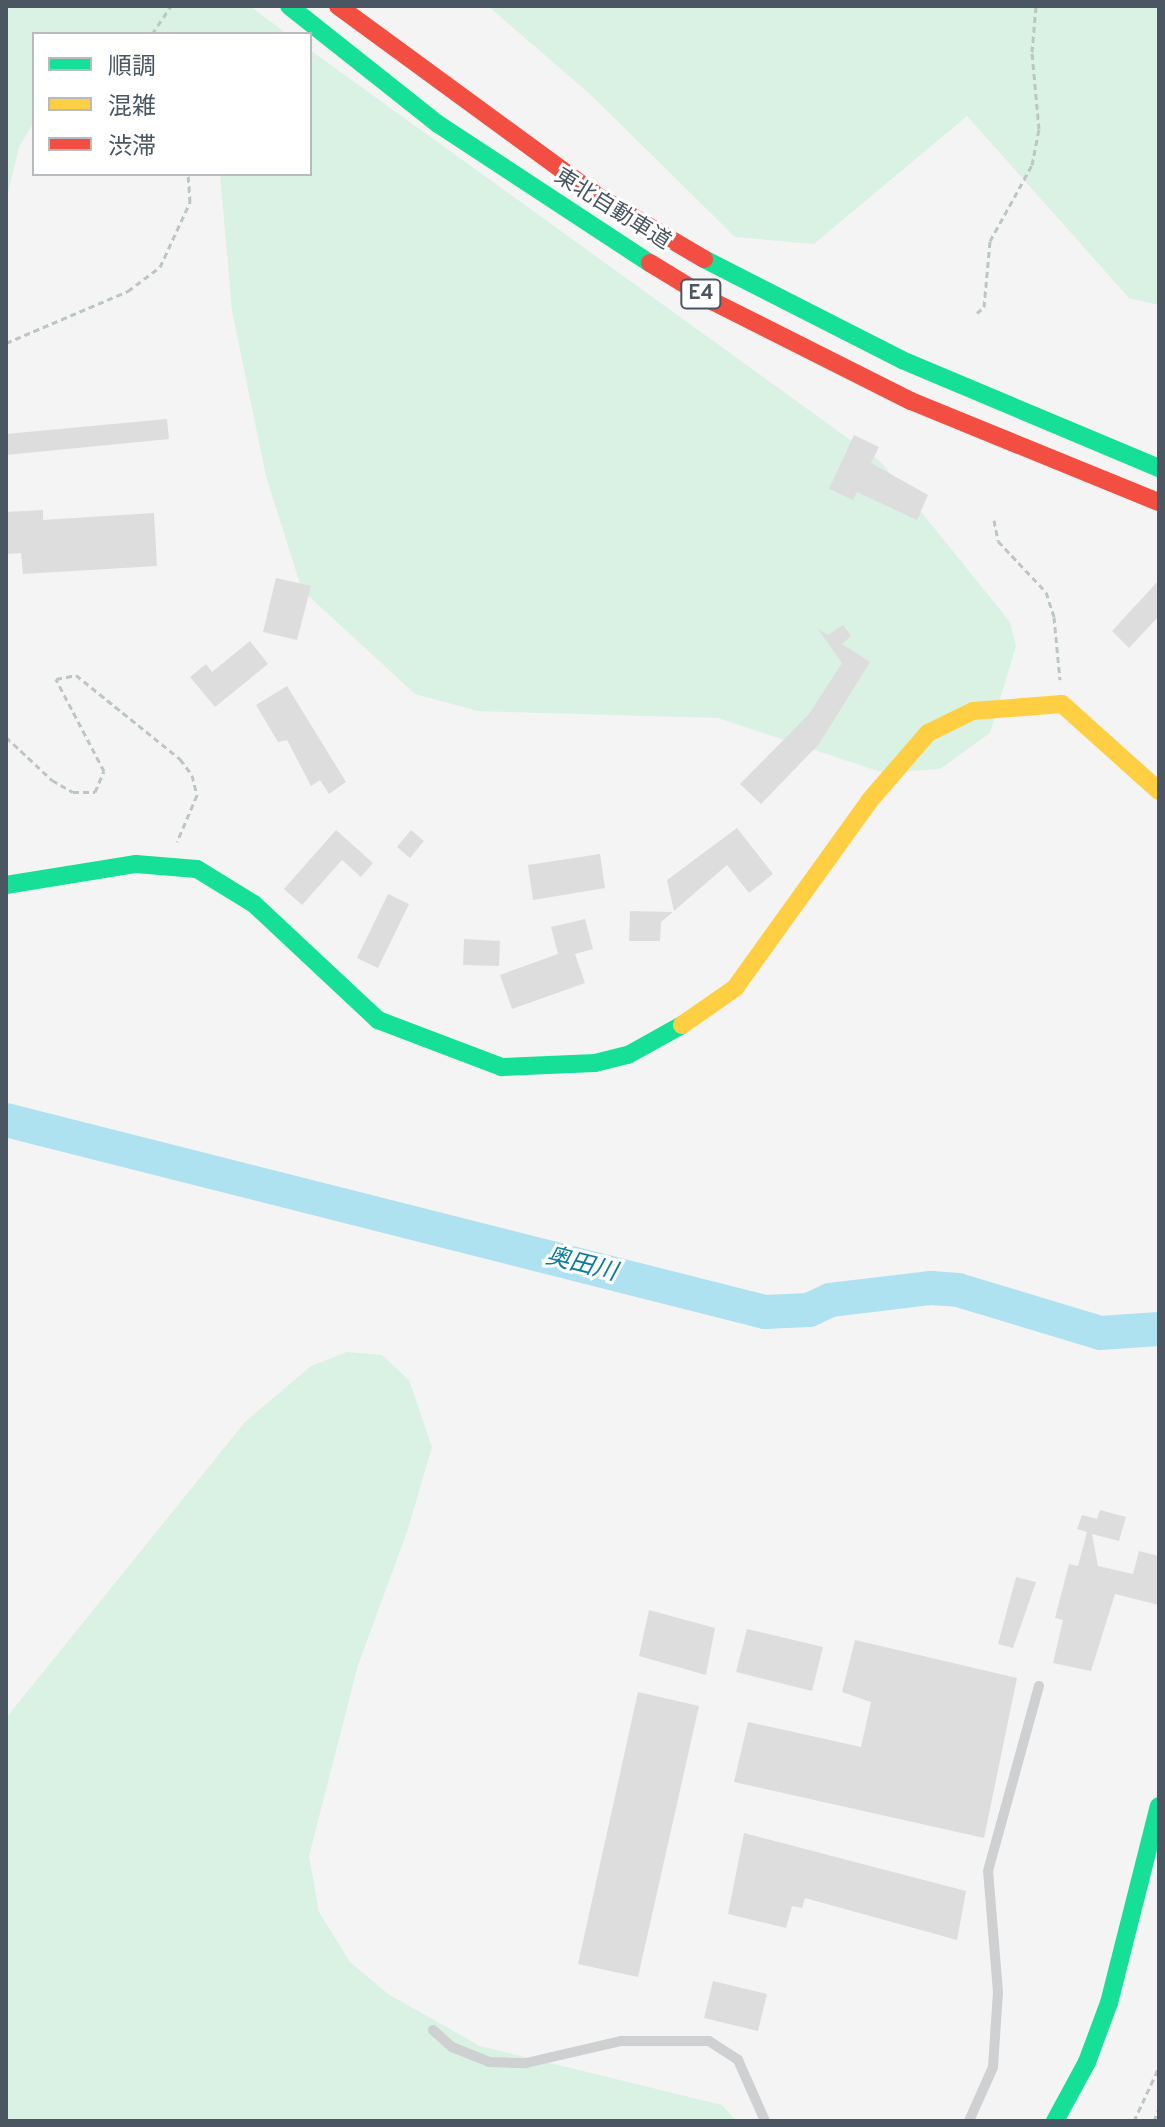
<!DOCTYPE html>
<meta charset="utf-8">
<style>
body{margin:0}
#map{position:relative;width:1165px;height:2127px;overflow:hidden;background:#f4f4f4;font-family:Overpass,"Noto Sans JP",sans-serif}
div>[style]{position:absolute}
.green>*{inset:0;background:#d9f2e3}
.river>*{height:34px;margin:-17px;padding:0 17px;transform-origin:17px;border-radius:17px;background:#aee2f0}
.building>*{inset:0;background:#ddddde}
.path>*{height:3px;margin-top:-1.5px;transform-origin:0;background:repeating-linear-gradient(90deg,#bcc7c4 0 6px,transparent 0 10px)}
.lane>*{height:10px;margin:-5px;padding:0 5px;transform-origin:5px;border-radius:5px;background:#ced0d2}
.fast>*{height:18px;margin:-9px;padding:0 9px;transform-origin:9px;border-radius:9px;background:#16e098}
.slow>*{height:18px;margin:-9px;padding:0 9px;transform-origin:9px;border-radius:9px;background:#ffcf43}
.jam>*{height:18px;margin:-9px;padding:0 9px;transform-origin:9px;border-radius:9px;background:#f24e42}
span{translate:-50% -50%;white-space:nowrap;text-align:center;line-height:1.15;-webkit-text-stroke:6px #fff;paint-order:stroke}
.shield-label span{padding:2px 6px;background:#fff;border:2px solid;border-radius:6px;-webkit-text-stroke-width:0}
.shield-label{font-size:20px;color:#4a5661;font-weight:700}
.street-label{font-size:22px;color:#4a5661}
.water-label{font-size:24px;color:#0c7c9b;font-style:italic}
.frame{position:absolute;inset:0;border:8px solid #4a5661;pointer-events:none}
.legend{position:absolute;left:32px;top:32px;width:280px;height:144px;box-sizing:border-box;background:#fff;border:2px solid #b7bbc0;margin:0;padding:10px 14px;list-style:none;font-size:24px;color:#4a5661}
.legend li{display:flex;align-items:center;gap:16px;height:40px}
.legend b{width:40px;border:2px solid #b7bbc0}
</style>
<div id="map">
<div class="green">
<div style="clip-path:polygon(6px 6px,250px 6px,287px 34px,34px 34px,34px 122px,19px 147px,6px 202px)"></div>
<div style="clip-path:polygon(488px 6px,1159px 6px,1159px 305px,1129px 298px,967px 116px,814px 244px,735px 237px,592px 96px)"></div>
<div style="clip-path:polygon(310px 50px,881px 462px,1010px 622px,1016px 646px,990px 733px,940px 769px,884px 773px,718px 718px,478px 711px,415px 694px,302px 590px,266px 476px,232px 311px,220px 174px,310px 174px)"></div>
<div style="clip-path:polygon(347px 1352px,382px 1355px,409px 1380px,432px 1447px,407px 1532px,358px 1665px,309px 1856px,319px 1912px,350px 1962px,388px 1994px,480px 2046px,722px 2105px,736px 2121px,6px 2121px,6px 1718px,245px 1422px,311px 1366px)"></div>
</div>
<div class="river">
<div style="left:6px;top:1120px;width:783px;rotate:14.2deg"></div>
<div style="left:765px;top:1312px;width:44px;rotate:-2.6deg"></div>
<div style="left:809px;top:1310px;width:23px;rotate:-25deg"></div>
<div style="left:830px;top:1300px;width:102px;rotate:-6.8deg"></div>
<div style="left:931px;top:1288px;width:27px;rotate:4deg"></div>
<div style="left:958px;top:1290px;width:148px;rotate:16.8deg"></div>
<div style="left:1100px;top:1333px;width:59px;rotate:-3.9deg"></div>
</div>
<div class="building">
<div style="clip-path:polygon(167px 419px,169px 439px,6px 455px,6px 434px)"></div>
<div style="clip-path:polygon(854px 435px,879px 447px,871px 463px,928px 495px,917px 520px,857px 492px,853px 500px,829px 489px)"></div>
<div style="clip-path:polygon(43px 510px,43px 520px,154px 513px,157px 566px,23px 574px,21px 553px,6px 554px,6px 512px)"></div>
<div style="clip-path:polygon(276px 578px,311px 586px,297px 640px,263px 632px)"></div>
<div style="clip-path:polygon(1159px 580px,1159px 616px,1129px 648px,1112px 631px)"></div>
<div style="clip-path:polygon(843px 625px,851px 636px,842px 644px,870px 662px,819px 744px,761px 804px,740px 784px,809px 714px,842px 663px,818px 629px,828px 635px)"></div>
<div style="clip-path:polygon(250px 641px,268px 664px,215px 707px,190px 677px,206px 664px,212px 672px)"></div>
<div style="clip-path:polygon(287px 686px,346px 782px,329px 794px,320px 780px,311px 786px,287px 740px,278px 742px,256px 705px)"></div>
<div style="clip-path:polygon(737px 828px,773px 874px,749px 893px,727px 865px,674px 911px,667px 880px)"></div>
<div style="clip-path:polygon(336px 830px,373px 863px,361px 877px,342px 860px,302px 905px,284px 889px)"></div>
<div style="clip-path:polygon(411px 830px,424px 841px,410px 858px,397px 847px)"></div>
<div style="clip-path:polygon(600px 854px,605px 888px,533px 900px,528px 865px)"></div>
<div style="clip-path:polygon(388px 894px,409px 904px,378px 968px,357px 958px)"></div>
<div style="clip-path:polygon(630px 911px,673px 912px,661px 922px,660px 941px,629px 941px)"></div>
<div style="clip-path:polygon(585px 919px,593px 949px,575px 954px,585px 983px,512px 1009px,500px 975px,558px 954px,551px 927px)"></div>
<div style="clip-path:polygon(464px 939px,500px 941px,499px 966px,463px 965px)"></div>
<div style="clip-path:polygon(1100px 1510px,1126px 1517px,1119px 1541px,1092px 1534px,1098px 1566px,1133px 1574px,1139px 1551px,1159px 1556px,1159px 1605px,1115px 1594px,1091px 1671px,1053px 1663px,1063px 1620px,1055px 1618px,1069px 1564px,1078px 1566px,1087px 1532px,1077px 1529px,1082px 1515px,1097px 1519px)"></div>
<div style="clip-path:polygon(1016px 1577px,1036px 1582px,1013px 1648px,998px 1644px)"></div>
<div style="clip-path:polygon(649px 1610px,715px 1628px,706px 1675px,639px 1656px)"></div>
<div style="clip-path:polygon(747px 1629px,823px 1647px,812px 1691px,736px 1672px)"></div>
<div style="clip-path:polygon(855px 1640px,1017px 1678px,984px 1838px,734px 1782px,748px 1722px,861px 1747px,871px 1702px,842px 1692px)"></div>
<div style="clip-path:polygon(638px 1692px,699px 1706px,638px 1977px,578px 1964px)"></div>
<div style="clip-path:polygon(744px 1833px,966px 1891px,957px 1940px,805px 1898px,802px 1908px,792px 1906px,786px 1928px,728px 1914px)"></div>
<div style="clip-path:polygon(713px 1981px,767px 1994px,758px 2031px,704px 2018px)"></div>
</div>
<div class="path">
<div style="left:152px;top:34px;width:34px;rotate:-56deg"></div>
<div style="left:977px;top:313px;width:9px;rotate:-41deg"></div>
<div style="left:984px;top:307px;width:66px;rotate:-84.8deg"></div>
<div style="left:990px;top:241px;width:87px;rotate:-61.1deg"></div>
<div style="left:1032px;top:165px;width:37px;rotate:-79deg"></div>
<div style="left:1039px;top:129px;width:77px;rotate:-95.2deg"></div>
<div style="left:1032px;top:52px;width:46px;rotate:-85deg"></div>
<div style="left:6px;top:343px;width:133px;rotate:-23.1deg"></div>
<div style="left:128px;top:291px;width:40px;rotate:-37deg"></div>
<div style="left:160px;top:267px;width:72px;rotate:-65.2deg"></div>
<div style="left:190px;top:202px;width:28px;rotate:-94deg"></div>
<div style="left:994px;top:520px;width:21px;rotate:79deg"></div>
<div style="left:998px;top:541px;width:70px;rotate:46.7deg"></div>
<div style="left:1046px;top:592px;width:26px;rotate:72deg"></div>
<div style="left:1054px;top:617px;width:63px;rotate:84.6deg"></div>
<div style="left:6px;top:737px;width:63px;rotate:43.1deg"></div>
<div style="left:52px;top:780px;width:24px;rotate:30deg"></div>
<div style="left:73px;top:792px;width:22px"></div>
<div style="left:95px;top:792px;width:23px;rotate:-67deg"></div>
<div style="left:104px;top:771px;width:104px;rotate:-117.6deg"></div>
<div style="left:56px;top:679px;width:20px;rotate:-11deg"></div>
<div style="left:76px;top:675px;width:134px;rotate:38.9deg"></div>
<div style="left:180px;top:759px;width:20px;rotate:53deg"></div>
<div style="left:192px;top:775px;width:21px;rotate:76deg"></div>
<div style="left:197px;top:795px;width:51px;rotate:113.1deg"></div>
<div style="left:1134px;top:2121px;width:60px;rotate:-65.2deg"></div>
<div style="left:1154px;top:2121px;width:14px;rotate:-69deg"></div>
</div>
<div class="lane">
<div style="left:433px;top:2030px;width:25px;rotate:42deg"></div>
<div style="left:452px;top:2047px;width:40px;rotate:22deg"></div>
<div style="left:489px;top:2062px;width:37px;rotate:2deg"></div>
<div style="left:526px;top:2063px;width:98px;rotate:-13deg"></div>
<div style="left:621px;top:2041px;width:88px"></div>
<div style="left:709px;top:2041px;width:35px;rotate:33deg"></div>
<div style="left:738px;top:2060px;width:67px;rotate:66.1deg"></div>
<div style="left:969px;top:2121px;width:59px;rotate:-66deg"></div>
<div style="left:993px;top:2067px;width:75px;rotate:-86.2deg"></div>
<div style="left:998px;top:1992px;width:121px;rotate:-94.7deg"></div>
<div style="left:988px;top:1871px;width:192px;rotate:-74.6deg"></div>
</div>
<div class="fast">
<div style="left:289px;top:6px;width:190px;rotate:38.4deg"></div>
<div style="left:438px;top:124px;width:254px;rotate:33.3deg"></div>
<div style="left:704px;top:259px;width:222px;rotate:27deg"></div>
<div style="left:902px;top:360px;width:279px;rotate:22.8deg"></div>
<div style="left:6px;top:885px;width:132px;rotate:-9.2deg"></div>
<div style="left:136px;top:864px;width:61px;rotate:4.7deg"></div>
<div style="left:197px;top:869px;width:67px;rotate:31.6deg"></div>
<div style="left:254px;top:904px;width:170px;rotate:43.1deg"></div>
<div style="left:378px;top:1020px;width:133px;rotate:20.8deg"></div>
<div style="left:502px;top:1067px;width:93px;rotate:-2.5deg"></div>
<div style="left:595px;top:1063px;width:34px;rotate:-14deg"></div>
<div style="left:628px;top:1055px;width:62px;rotate:-29.1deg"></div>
<div style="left:1055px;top:2121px;width:67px;rotate:-61.5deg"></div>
<div style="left:1087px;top:2062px;width:63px;rotate:-69.6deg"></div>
<div style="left:1109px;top:2003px;width:203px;rotate:-75.8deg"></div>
</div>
<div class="slow">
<div style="left:682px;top:1025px;width:65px;rotate:-34.9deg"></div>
<div style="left:735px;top:988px;width:231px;rotate:-54.3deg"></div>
<div style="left:870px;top:800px;width:89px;rotate:-49.1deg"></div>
<div style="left:928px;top:733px;width:50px;rotate:-26.1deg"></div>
<div style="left:973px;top:711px;width:89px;rotate:-4.5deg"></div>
<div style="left:1062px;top:704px;width:130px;rotate:41.9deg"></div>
</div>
<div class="jam">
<div style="left:338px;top:6px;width:323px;rotate:36.2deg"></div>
<div style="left:599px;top:197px;width:122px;rotate:30.6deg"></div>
<div style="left:650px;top:263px;width:75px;rotate:31.4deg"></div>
<div style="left:714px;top:302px;width:220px;rotate:26.7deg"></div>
<div style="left:911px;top:401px;width:268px;rotate:22.2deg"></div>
</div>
<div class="shield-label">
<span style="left:701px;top:294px">E4</span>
</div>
<div class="street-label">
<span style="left:612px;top:210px;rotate:32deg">東北自動車道</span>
</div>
<div class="water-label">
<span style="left:581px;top:1266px;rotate:14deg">奥田川</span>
</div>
<div class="frame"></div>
<ul class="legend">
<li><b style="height:10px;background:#16e098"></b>順調</li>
<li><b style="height:10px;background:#ffcf43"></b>混雑</li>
<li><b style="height:10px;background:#f24e42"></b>渋滞</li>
</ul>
</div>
